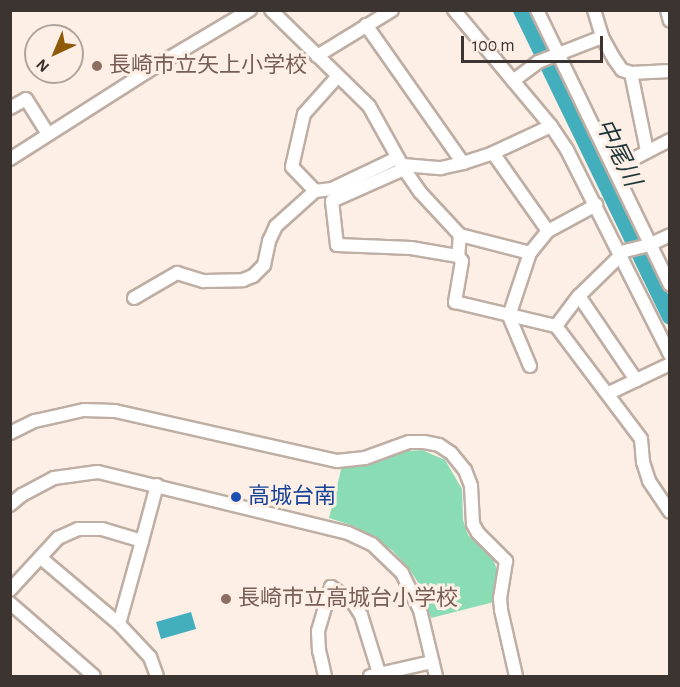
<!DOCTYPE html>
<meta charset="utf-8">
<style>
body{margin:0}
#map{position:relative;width:680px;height:687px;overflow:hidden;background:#fdefe6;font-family:"Alegreya Sans","Noto Sans JP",sans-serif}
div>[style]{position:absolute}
.green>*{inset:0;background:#89dcb3}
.water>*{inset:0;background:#43afbd}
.river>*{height:16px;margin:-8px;padding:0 8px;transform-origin:8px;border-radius:8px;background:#43afbd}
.roads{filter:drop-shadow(2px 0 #beaea3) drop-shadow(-2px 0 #beaea3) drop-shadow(0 2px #beaea3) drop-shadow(0 -2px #beaea3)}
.minor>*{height:12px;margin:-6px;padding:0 6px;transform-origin:6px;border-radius:6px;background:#fff}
.dots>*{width:16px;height:16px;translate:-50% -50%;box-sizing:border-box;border:3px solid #fdefe6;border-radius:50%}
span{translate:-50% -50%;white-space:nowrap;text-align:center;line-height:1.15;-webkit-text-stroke:6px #fdefe6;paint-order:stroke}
.education-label{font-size:22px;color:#785e54}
.left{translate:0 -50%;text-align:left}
.transit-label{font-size:22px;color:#164399}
.water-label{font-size:24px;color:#1e373a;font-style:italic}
.frame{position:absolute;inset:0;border:12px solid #3b3430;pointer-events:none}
.north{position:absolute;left:24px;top:24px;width:60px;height:60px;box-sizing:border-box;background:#fdefe6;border:2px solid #afa49d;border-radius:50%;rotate:224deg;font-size:16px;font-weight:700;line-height:24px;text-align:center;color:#3b3430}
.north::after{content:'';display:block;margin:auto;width:21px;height:27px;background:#8e5a08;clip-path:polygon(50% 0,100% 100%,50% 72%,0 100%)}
.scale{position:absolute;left:461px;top:36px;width:142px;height:27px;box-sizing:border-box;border:3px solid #3b3430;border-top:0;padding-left:8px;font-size:18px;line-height:21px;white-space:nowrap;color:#3b3430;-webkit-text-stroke:4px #fdefe6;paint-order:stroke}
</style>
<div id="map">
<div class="green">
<div style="clip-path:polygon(422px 450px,445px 460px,462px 489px,463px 520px,468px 535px,493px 559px,497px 570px,494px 602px,431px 618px,419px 584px,408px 567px,392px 550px,354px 526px,329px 518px,342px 466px,350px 467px,408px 451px)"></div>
</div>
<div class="water">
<div style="clip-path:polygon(191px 612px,196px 629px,161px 639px,156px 622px)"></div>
</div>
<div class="river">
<div style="left:521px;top:10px;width:341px;rotate:64.1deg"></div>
</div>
<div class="roads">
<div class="minor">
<div style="left:271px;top:10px;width:137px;rotate:44.4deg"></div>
<div style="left:369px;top:106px;width:72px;rotate:60.9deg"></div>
<div style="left:404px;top:169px;width:28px;rotate:55deg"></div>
<div style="left:420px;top:192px;width:59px;rotate:47.1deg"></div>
<div style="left:460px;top:235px;width:72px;rotate:14.4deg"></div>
<div style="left:454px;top:10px;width:151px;rotate:50.1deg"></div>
<div style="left:551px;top:126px;width:29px;rotate:56deg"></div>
<div style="left:567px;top:150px;width:229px;rotate:63.3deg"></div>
<div style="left:537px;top:10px;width:305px;rotate:64.2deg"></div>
<div style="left:594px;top:10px;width:28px;rotate:73deg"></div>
<div style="left:602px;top:37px;width:26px;rotate:61deg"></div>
<div style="left:615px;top:60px;width:12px;rotate:55deg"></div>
<div style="left:622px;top:70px;width:9px;rotate:18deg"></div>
<div style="left:631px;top:73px;width:80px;rotate:78.4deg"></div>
<div style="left:667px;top:10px;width:11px;rotate:75deg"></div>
<div style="left:366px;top:25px;width:169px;rotate:54.9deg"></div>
<div style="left:317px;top:56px;width:88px;rotate:-31.5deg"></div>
<div style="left:631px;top:73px;width:39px;rotate:-3deg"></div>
<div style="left:338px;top:76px;width:51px;rotate:131.8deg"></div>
<div style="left:304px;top:114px;width:54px;rotate:102.8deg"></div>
<div style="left:292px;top:167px;width:33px;rotate:46deg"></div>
<div style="left:315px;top:191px;width:17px;rotate:-7deg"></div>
<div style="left:332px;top:189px;width:72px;rotate:-25.5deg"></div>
<div style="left:513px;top:81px;width:31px;rotate:-37deg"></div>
<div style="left:538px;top:62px;width:69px;rotate:-21.3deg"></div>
<div style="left:10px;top:108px;width:18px;rotate:-29deg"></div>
<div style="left:26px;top:99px;width:41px;rotate:57.8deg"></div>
<div style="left:493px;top:153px;width:95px;rotate:54.8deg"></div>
<div style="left:10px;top:159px;width:183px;rotate:-32.5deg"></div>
<div style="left:164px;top:61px;width:100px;rotate:-30.7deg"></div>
<div style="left:403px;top:165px;width:38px;rotate:5deg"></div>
<div style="left:441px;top:168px;width:23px;rotate:-13deg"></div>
<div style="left:463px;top:163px;width:32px;rotate:-18deg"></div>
<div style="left:493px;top:153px;width:64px;rotate:-25deg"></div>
<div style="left:404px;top:169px;width:79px;rotate:156deg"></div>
<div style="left:332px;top:201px;width:44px;rotate:83.5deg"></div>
<div style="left:337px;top:245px;width:74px;rotate:2.3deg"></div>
<div style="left:411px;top:248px;width:48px;rotate:9.7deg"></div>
<div style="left:614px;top:169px;width:63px;rotate:-27.4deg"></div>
<div style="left:460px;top:235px;width:21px;rotate:95deg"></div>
<div style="left:458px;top:256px;width:6px;rotate:51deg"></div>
<div style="left:462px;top:261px;width:42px;rotate:99.7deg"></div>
<div style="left:455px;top:302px;width:104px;rotate:13.4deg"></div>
<div style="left:556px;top:326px;width:141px;rotate:53deg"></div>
<div style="left:641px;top:439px;width:23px;rotate:85deg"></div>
<div style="left:643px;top:462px;width:20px;rotate:72deg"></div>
<div style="left:649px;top:481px;width:37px;rotate:56deg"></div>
<div style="left:579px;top:296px;width:102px;rotate:55.8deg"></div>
<div style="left:134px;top:298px;width:50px;rotate:-30.2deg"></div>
<div style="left:177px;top:273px;width:28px;rotate:17deg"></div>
<div style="left:204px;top:281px;width:39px;rotate:-1deg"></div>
<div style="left:243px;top:280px;width:11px;rotate:-22deg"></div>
<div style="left:253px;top:276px;width:16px;rotate:-45deg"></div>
<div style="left:264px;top:265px;width:25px;rotate:-78deg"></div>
<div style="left:269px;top:241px;width:17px;rotate:-65deg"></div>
<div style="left:276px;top:226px;width:52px;rotate:-41.9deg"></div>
<div style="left:556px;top:326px;width:38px;rotate:-53deg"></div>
<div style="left:579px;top:296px;width:64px;rotate:-44.4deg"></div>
<div style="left:625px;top:251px;width:25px;rotate:-14deg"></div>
<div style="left:649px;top:245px;width:23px;rotate:-25deg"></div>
<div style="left:530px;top:366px;width:54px;rotate:-112.8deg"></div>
<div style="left:509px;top:316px;width:66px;rotate:-71.6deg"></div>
<div style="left:530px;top:253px;width:28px;rotate:-51deg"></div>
<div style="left:548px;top:231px;width:55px;rotate:-28.4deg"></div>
<div style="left:609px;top:393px;width:68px;rotate:-25.4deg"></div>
<div style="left:10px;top:433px;width:28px;rotate:-26deg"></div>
<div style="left:35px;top:421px;width:50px;rotate:-12.7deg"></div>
<div style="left:84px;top:410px;width:31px;rotate:2deg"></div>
<div style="left:115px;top:411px;width:228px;rotate:12.7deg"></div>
<div style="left:337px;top:461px;width:28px;rotate:-6deg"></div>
<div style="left:365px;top:458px;width:47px;rotate:-20deg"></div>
<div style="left:409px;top:442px;width:15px"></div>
<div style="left:424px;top:442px;width:15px;rotate:11deg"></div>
<div style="left:439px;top:445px;width:14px;rotate:34deg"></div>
<div style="left:451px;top:453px;width:22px;rotate:51deg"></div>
<div style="left:465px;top:470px;width:17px;rotate:69deg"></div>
<div style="left:471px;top:486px;width:38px;rotate:87deg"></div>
<div style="left:473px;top:524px;width:10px;rotate:61deg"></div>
<div style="left:478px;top:533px;width:40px;rotate:45deg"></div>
<div style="left:506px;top:561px;width:37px;rotate:99deg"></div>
<div style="left:500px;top:598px;width:12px;rotate:85deg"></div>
<div style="left:501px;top:610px;width:68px;rotate:77.2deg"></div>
<div style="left:10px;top:505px;width:16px;rotate:-40deg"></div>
<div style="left:22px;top:495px;width:36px;rotate:-28deg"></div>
<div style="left:54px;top:478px;width:44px;rotate:-7.8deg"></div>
<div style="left:98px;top:472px;width:257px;rotate:13.7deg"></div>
<div style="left:348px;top:533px;width:26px;rotate:25deg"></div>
<div style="left:372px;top:544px;width:42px;rotate:44deg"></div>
<div style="left:402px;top:573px;width:41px;rotate:64.1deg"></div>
<div style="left:420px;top:610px;width:68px;rotate:76.4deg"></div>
<div style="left:142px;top:541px;width:58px;rotate:-75deg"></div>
<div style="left:41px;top:558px;width:102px;rotate:40.2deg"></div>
<div style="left:119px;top:624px;width:45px;rotate:46.8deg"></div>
<div style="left:150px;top:657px;width:20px;rotate:70deg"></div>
<div style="left:10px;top:590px;width:71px;rotate:-47.3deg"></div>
<div style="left:58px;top:538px;width:22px;rotate:-24deg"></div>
<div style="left:78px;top:529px;width:24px"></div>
<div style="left:102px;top:529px;width:42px;rotate:16.7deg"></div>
<div style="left:142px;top:541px;width:86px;rotate:105.5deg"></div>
<div style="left:10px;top:603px;width:111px;rotate:41deg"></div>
<div style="left:325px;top:676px;width:26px;rotate:-103deg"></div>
<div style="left:319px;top:651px;width:20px;rotate:-93deg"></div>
<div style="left:318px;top:631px;width:46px;rotate:-73.5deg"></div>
<div style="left:331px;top:587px;width:25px;rotate:34deg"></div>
<div style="left:352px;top:601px;width:17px;rotate:57deg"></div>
<div style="left:361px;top:615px;width:64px;rotate:72.7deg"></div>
<div style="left:370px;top:676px;width:64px;rotate:-12.7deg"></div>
</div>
</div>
<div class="dots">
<div style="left:97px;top:66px;background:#8d6e63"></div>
<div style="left:236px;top:497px;background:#1a4fb4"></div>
<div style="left:226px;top:599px;background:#8d6e63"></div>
</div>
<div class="education-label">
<span class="left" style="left:109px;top:66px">長崎市立矢上小学校</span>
<span class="left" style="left:238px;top:599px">長崎市立高城台小学校</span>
</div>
<div class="transit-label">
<span class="left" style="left:248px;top:497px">高城台南</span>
</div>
<div class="water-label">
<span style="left:617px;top:153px;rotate:64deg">中尾川</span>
</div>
<div class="frame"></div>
<div class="north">N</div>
<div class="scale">100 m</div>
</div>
